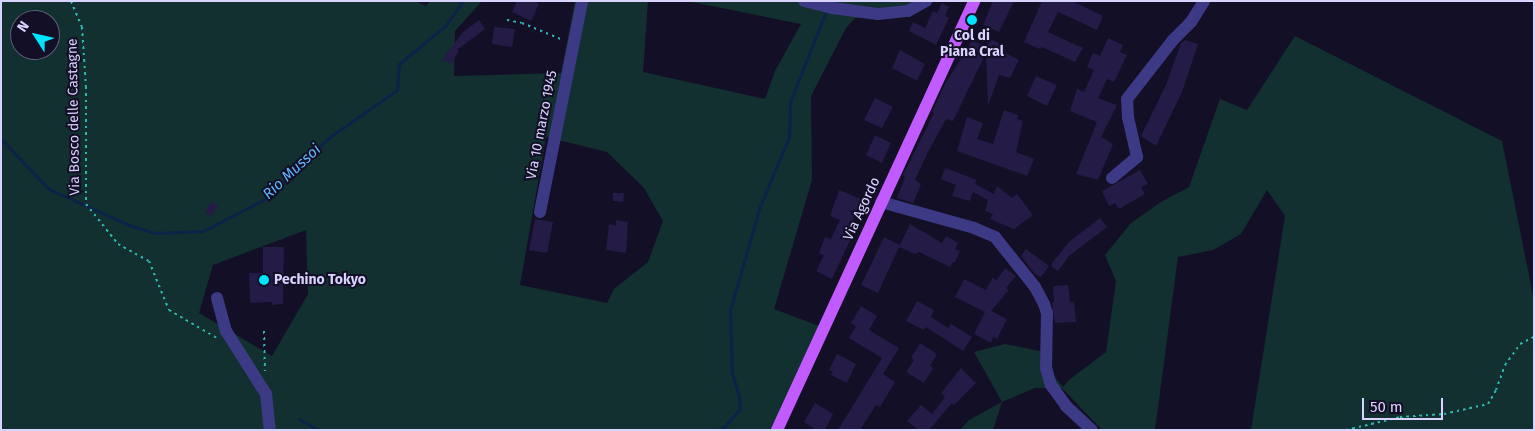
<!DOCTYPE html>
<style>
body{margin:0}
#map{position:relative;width:1535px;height:431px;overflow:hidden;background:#130f26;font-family:"Fira Sans",sans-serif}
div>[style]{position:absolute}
.green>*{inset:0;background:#12302f}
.stream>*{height:3px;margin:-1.5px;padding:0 1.5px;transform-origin:1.5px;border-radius:1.5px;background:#0c2248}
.building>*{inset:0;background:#241b47}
.path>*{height:2px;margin-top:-1px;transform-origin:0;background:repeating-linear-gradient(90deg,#2fb8b0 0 2.5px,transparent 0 6.5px)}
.minor>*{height:12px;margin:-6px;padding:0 6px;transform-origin:6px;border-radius:6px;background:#3d3a85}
.major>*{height:12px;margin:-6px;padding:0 6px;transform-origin:6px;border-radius:6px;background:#c25bff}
.dots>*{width:14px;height:14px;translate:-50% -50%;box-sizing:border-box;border:2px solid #130f26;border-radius:50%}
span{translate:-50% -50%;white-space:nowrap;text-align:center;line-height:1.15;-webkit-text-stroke:4px #130f26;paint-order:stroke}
.poi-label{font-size:14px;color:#d9d4ff;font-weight:700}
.left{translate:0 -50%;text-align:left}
.street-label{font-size:14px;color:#d9d4ff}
.water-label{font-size:15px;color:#62b6ff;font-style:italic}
.frame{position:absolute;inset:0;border:2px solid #d9d4ff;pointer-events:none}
.north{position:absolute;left:10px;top:10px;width:50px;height:50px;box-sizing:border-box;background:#130f26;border:1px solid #625e7d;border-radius:50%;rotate:305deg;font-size:14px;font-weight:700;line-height:20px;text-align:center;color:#d9d4ff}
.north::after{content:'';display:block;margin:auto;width:18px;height:22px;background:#00e5ff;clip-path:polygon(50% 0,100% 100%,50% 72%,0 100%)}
.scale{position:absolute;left:1362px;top:398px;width:81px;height:22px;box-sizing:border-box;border:2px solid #d9d4ff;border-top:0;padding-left:6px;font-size:15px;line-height:18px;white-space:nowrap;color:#d9d4ff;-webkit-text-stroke:4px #130f26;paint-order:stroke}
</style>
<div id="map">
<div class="green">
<div style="clip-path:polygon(evenodd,1px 1px,415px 1px,426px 6px,430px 1px,482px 1px,455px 31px,454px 76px,561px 73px,575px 1px,648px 1px,643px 72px,765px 99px,775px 71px,801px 24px,687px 1px,916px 1px,891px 18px,855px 18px,846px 28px,811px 96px,812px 180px,774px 309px,819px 326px,772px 430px,1px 430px,1px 1px,20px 20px,50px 20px,50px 50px,20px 50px,20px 20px,1px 1px,546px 137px,607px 152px,644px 188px,663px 221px,648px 262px,614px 289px,607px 303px,520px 285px,546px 137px,1px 1px,306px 230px,308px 294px,272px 356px,199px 313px,213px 265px,306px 230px)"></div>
<div style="clip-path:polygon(1295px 36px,1502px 141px,1534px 300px,1534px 430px,1251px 430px,1285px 216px,1267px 190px,1241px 234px,1213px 250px,1178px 257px,1155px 430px,1102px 430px,1062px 388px,1035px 388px,1002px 402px,993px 430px,960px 430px,969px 420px,1002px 402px,974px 352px,1005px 344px,1050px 353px,1054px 376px,1063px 387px,1070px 379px,1106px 352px,1116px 281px,1105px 255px,1131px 223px,1161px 202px,1189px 187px,1220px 99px,1247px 110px)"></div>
</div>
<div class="stream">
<div style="left:1px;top:139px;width:69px;rotate:46.2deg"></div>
<div style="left:49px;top:189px;width:88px;rotate:24.2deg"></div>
<div style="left:129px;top:225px;width:28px;rotate:17deg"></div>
<div style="left:156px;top:233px;width:47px;rotate:-2.4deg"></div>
<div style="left:203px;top:231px;width:76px;rotate:-27.2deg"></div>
<div style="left:271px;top:196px;width:80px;rotate:-45.5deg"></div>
<div style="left:327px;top:139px;width:85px;rotate:-35deg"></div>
<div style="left:397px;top:90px;width:26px;rotate:-86deg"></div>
<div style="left:399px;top:64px;width:61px;rotate:-39.7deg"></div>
<div style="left:446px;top:25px;width:29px;rotate:-55deg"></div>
<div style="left:299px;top:419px;width:22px;rotate:30deg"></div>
<div style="left:718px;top:430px;width:8px;rotate:-30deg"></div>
<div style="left:725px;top:426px;width:23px;rotate:-49deg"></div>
<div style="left:740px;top:409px;width:13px;rotate:-94deg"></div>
<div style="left:739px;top:396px;width:24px;rotate:-107deg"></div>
<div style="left:732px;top:373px;width:63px;rotate:-91.8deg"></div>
<div style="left:730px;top:310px;width:108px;rotate:-73.9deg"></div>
<div style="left:760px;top:206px;width:75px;rotate:-67.2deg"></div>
<div style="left:789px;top:137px;width:35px;rotate:-88deg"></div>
<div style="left:790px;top:102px;width:98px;rotate:-68.4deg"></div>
</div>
<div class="building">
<div style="clip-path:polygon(517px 1px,533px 1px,539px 4px,531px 21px,512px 12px)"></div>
<div style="clip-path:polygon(993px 1px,1014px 1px,999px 32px,983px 25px)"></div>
<div style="clip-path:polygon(1042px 1px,1072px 1px,1103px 16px,1097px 30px,1058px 12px,1048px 32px,1083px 48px,1075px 62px,1042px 47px,1040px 49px,1024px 42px)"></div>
<div style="clip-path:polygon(942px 3px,949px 7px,945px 16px,949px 18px,936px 45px,909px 31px,913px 22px,925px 28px,933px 11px,937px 13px)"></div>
<div style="clip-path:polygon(479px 20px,485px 29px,457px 50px,459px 51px,451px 64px,445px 60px,441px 61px,463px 32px)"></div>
<div style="clip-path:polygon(494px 27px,515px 29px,512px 47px,492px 44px)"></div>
<div style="clip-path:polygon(1108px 38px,1123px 45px,1120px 52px,1127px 55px,1114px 82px,1107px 79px,1098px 98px,1117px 105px,1101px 137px,1113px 144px,1098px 180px,1076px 174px,1097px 122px,1070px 111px,1077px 89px,1084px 92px,1094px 70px,1087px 67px,1093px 53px,1100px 56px)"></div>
<div style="clip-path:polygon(990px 39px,1004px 45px,1001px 51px,1019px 60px,1010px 78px,999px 75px,988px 106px,986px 53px,953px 121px,946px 119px,927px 154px,915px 180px,921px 184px,913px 203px,897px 198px,905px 177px,903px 175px,934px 113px,932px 112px,945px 84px,972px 41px,987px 46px)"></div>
<div style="clip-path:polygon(1185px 40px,1198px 44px,1182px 92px,1156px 146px,1141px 136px,1166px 85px,1181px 43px)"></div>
<div style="clip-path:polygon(900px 50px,925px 64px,917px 81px,892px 68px)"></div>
<div style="clip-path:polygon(1036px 76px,1057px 85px,1047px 106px,1027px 96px)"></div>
<div style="clip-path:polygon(875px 98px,893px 107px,882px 128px,864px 120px)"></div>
<div style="clip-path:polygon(1004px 110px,1018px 115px,1017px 119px,1023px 121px,1016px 152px,1034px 159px,1027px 176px,957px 151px,967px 117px,983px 123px,977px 139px,993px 144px)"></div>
<div style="clip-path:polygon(875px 135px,891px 143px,882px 163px,866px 155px)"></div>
<div style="clip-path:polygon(945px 168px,977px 180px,975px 184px,994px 194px,997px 186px,1012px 198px,1017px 194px,1033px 215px,1014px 229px,990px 219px,993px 214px,985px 211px,988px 200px,973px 192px,970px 201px,952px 196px,956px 185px,941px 179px)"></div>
<div style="clip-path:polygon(1140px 170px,1148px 184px,1141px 187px,1145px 194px,1119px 209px,1115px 203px,1109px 206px,1102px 191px)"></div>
<div style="clip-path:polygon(839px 190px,861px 199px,849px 229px,854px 232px,832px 279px,816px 271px,824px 255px,819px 253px,825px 237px,831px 239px,840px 220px,830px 216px)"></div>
<div style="clip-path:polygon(613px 193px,624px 193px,623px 202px,613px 201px)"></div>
<div style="clip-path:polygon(211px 202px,218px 206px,212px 216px,205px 212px)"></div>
<div style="clip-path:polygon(1100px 218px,1107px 227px,1069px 256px,1058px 271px,1052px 267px,1052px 263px,1069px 242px)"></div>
<div style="clip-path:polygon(535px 219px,553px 222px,547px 253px,529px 250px)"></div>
<div style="clip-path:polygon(616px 220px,628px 222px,626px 253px,606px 250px,609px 224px,616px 226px)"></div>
<div style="clip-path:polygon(910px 224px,942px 243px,946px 236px,958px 243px,955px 249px,960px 251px,955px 262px,953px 262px,950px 267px,919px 252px,915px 254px,899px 247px,878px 293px,861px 285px,884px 237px,900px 245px)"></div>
<div style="clip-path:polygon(263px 247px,284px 247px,283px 304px,272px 305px,272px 302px,250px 303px,249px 273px,263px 273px)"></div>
<div style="clip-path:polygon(1026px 249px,1049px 266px,1041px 277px,1035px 274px,1021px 256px)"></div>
<div style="clip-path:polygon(1005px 268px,1016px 276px,1006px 288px,1009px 290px,991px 311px,1007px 319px,997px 339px,993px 337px,991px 343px,974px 334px,985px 312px,955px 297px,964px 279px,986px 290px,993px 277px,996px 281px)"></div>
<div style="clip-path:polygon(1068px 285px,1070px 302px,1074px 302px,1076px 322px,1055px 323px,1052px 302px,1054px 302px,1053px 286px)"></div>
<div style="clip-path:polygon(917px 301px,934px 310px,931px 317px,948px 328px,951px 324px,972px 337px,963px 351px,926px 327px,924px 330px,906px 321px)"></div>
<div style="clip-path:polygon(861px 306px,877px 316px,869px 330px,899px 348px,883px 374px,895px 382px,880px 407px,876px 405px,860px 430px,838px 430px,882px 358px,849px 338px,856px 326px,851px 323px)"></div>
<div style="clip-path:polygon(920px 343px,937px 354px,930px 366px,933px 368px,924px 383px,906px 372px,914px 360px,911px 358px)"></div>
<div style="clip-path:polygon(837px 354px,856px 364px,847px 383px,831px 375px,833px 372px,829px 370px)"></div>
<div style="clip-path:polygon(961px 368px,976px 383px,954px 405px,952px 403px,929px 430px,918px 430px,907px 421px,921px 405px,932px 414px,945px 397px,941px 393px)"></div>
<div style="clip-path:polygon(815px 403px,833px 414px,825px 430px,816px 430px,804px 422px)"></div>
</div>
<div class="path">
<div style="left:71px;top:1px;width:28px;rotate:67deg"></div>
<div style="left:82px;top:27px;width:60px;rotate:86.2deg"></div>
<div style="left:86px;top:87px;width:117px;rotate:90deg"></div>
<div style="left:86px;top:204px;width:51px;rotate:51.3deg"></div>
<div style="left:118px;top:244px;width:35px;rotate:29deg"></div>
<div style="left:149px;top:261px;width:53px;rotate:67.8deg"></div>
<div style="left:169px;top:310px;width:56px;rotate:30.3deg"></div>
<div style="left:507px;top:20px;width:15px;rotate:11deg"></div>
<div style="left:522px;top:23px;width:44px;rotate:22.5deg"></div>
<div style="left:264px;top:331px;width:40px;rotate:88.6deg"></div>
<div style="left:1346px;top:430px;width:56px;rotate:-13.5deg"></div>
<div style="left:1400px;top:417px;width:44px;rotate:-3.9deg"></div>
<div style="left:1444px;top:414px;width:45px;rotate:-12.8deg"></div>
<div style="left:1488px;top:404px;width:16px;rotate:-60deg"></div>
<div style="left:1496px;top:390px;width:27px;rotate:-70deg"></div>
<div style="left:1505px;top:365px;width:26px;rotate:-54deg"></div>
<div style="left:1520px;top:344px;width:16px;rotate:-27deg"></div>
</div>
<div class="minor">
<div style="left:804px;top:1px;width:30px;rotate:14deg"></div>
<div style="left:833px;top:8px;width:45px;rotate:7.6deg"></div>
<div style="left:878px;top:14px;width:30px;rotate:-6deg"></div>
<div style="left:908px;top:11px;width:21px;rotate:-29deg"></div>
<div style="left:1112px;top:178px;width:33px;rotate:-40deg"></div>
<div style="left:1137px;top:157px;width:41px;rotate:-102.7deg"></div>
<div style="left:1128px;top:117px;width:18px;rotate:-93deg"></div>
<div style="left:1127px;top:99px;width:75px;rotate:-52.1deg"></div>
<div style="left:1173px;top:40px;width:25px;rotate:-45deg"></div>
<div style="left:1191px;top:22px;width:25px;rotate:-58deg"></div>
<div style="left:881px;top:202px;width:97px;rotate:15.6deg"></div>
<div style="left:974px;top:228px;width:23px;rotate:23deg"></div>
<div style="left:995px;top:237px;width:64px;rotate:51.3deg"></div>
<div style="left:1035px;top:287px;width:19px;rotate:62deg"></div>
<div style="left:1044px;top:304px;width:9px;rotate:72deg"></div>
<div style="left:1047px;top:313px;width:55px;rotate:91deg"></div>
<div style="left:1046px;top:368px;width:18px;rotate:74deg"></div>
<div style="left:1051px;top:385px;width:26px;rotate:54deg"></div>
<div style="left:1066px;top:406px;width:35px;rotate:43deg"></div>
<div style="left:540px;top:212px;width:215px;rotate:-78.7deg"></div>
<div style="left:217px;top:298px;width:34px;rotate:75deg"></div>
<div style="left:226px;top:331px;width:75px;rotate:57.6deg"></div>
<div style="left:266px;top:394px;width:36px;rotate:84deg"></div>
</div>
<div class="major">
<div style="left:777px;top:430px;width:472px;rotate:-65.3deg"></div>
</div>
<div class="dots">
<div style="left:972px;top:20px;background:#00e5ff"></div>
<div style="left:264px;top:280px;background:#00e5ff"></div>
</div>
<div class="poi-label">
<span style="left:972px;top:44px">Col di<br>Piana Cral</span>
<span class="left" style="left:274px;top:280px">Pechino Tokyo</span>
</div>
<div class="street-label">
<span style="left:74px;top:117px;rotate:-91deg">Via Bosco delle Castagne</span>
<span style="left:542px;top:125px;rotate:-79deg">Via 10 marzo 1945</span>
<span style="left:862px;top:209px;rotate:-65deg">Via Agordo</span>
</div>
<div class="water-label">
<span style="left:292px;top:172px;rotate:-43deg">Rio Mussoi</span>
</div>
<div class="frame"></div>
<div class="north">N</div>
<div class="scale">50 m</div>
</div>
